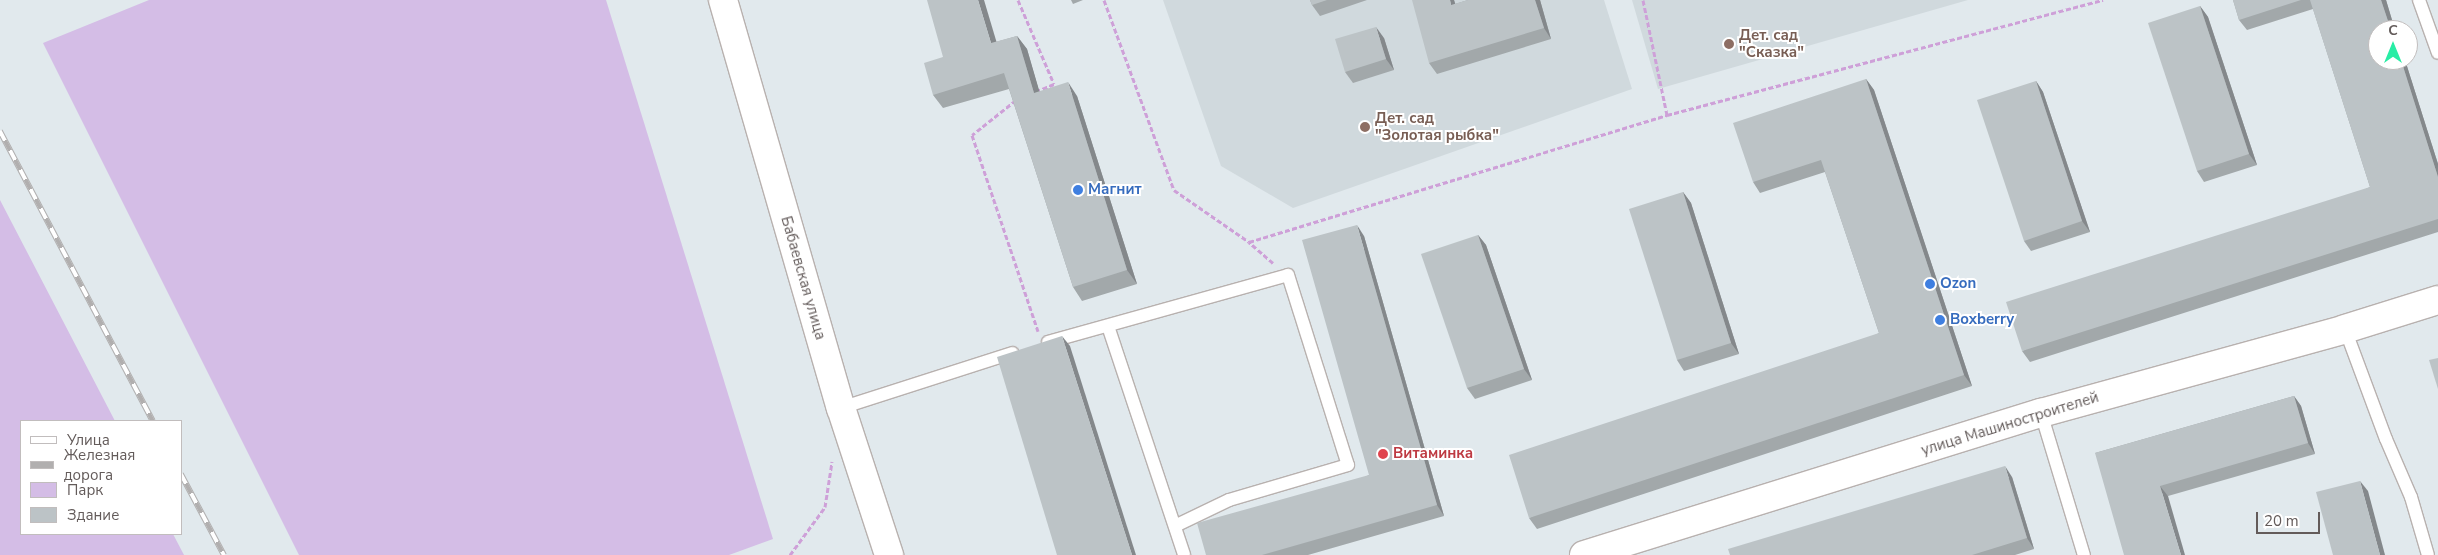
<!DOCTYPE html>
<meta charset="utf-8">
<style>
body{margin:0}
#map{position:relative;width:2438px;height:555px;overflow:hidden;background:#e1e9ed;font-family:"Nunito Sans",sans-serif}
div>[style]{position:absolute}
.education>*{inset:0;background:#d0d9dd}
.green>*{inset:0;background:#d4bde6}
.path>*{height:3px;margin-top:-1.5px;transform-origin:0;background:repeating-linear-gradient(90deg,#cea0d8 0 5px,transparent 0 7.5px)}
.roads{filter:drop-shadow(1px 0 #b8b1af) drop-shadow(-1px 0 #b8b1af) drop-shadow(0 1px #b8b1af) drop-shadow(0 -1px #b8b1af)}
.lane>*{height:12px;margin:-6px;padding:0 6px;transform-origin:6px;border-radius:6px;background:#fff}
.secondary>*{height:28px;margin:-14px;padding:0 14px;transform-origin:14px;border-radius:14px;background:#fff}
.rail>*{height:5.5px;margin-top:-2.75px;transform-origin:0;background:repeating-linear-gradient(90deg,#fff 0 11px,#b1afaf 0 22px);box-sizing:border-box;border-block:1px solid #b1afaf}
.wall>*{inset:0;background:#a2a8aa}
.shaded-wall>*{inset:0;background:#84888b}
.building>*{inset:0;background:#bcc3c6}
.dots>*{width:14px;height:14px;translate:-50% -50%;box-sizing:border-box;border:2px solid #fff;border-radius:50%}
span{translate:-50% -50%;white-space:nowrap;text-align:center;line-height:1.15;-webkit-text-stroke:4px #fff;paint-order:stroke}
.education-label{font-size:15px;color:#785e54;font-weight:700}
.left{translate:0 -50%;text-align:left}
.shop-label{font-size:15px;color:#366cbe;font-weight:700}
.street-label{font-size:15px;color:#635b5a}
.health-label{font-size:15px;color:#be3a42;font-weight:700}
.legend{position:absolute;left:20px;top:420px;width:162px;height:115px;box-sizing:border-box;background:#fff;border:1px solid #c1bdbd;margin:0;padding:6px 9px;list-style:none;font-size:15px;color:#635b5a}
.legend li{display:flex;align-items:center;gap:10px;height:25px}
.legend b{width:25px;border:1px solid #c1bdbd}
.north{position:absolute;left:2368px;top:20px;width:50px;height:50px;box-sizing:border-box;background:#fff;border:1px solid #c1bdbd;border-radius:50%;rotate:0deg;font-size:14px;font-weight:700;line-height:20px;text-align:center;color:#635b5a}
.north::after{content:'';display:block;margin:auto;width:18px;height:22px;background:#28eda5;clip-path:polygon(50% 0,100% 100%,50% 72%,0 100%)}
.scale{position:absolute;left:2256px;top:512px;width:64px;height:22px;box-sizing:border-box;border:2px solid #635b5a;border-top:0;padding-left:6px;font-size:15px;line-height:18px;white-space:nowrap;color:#635b5a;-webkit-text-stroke:4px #fff;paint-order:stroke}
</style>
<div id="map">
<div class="education">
<div style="clip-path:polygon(1163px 0,1604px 0,1632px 89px,1293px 208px,1221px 166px)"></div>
<div style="clip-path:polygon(1632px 0,1968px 0,1658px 89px)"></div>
</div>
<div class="green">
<div style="clip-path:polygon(149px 0,606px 0,773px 539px,729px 555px,299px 555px,43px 43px)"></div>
<div style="clip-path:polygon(0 200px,115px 421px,21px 421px,21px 534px,173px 534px,184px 555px,0 555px)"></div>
</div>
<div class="path">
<div style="left:1018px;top:0;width:91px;rotate:66.8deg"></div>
<div style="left:1054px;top:84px;width:21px;rotate:157deg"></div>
<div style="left:1104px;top:0;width:202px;rotate:69.8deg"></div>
<div style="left:1174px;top:190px;width:91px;rotate:34.7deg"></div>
<div style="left:1643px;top:0;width:117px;rotate:78.2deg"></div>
<div style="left:1016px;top:100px;width:56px;rotate:141.5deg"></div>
<div style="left:972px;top:135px;width:207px;rotate:71.4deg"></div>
<div style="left:1273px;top:263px;width:32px;rotate:-139deg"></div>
<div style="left:1249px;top:242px;width:437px;rotate:-16.9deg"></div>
<div style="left:1667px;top:115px;width:451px;rotate:-14.8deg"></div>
<div style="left:790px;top:555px;width:59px;rotate:-53.9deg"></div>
<div style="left:825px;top:507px;width:46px;rotate:-81.2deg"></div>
</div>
<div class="roads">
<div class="lane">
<div style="left:2419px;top:0;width:56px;rotate:70.3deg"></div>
<div style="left:1108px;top:326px;width:241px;rotate:71.6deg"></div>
<div style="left:2345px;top:329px;width:117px;rotate:69.6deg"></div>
<div style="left:2386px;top:439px;width:63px;rotate:66.7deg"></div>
<div style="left:2411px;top:497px;width:60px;rotate:73.7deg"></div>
<div style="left:1048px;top:342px;width:249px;rotate:-15.6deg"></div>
<div style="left:1288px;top:275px;width:199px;rotate:72.5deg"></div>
<div style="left:1348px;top:465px;width:124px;rotate:163.6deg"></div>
<div style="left:1229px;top:500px;width:60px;rotate:154.3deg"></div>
<div style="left:841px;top:408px;width:180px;rotate:-17.8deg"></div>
<div style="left:2041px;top:413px;width:148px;rotate:73.2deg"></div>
</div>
<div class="secondary">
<div style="left:723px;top:0;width:425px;rotate:73.9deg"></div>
<div style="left:841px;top:408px;width:155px;rotate:71.9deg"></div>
<div style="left:1584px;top:555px;width:479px;rotate:-17.3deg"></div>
<div style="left:2041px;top:413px;width:315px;rotate:-15.4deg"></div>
<div style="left:2345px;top:329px;width:97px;rotate:-17.3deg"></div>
</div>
</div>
<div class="rail">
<div style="left:0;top:131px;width:328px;rotate:62.2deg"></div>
<div style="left:181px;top:474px;width:92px;rotate:62deg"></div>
</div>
<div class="wall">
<div style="clip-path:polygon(1071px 0,1083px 0,1073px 4px)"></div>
<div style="clip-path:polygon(1310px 0,1367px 0,1320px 16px,1312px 5px)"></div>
<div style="clip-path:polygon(1454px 0,1455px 4px,1468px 0,1540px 0,1551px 39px,1437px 74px,1429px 63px)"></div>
<div style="clip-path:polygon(2233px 0,2386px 0,2395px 30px,2378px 30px,2405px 60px,2438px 164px,2438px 232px,2030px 362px,2022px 351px,2370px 187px,2313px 9px,2247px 30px,2239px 20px)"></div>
<div style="clip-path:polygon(2200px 6px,2208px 17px,2257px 165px,2204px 182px,2197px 171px)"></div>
<div style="clip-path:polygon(1017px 36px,1027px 49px,1039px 91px,1077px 96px,1137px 284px,1082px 301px,1073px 287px,1009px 89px,943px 108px,933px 95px,943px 57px)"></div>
<div style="clip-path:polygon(1384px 38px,1394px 70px,1353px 83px,1345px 72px)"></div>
<div style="clip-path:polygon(1866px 79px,1874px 90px,1972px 386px,1537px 529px,1529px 518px,1879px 333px,1825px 172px,1760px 193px,1753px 182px)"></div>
<div style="clip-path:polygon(2036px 81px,2043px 92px,2090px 232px,2031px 251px,2024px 241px)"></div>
<div style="clip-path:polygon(1683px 192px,1691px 203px,1739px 354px,1684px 371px,1677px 360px)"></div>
<div style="clip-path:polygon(1478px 235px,1486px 245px,1532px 380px,1475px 399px,1467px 388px)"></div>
<div style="clip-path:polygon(1364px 236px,1444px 516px,1308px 555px,1206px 555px,1369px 475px)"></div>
<div style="clip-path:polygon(2294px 396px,2301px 406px,2315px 454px,2168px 496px,2095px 453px)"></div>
<div style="clip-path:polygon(2012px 477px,2034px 549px,2015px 555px,1730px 555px)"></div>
</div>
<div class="shaded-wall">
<div style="clip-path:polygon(978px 0,984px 0,1001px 57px,991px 43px)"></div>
<div style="clip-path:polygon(1450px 0,1454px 0,1459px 16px,1451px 5px)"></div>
<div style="clip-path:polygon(1535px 0,1540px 0,1551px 39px,1544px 28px)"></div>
<div style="clip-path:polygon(2381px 0,2386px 0,2395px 30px,2391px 30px)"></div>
<div style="clip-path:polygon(2200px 6px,2208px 17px,2257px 165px,2249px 154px)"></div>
<div style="clip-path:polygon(1376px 27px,1384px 38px,1394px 70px,1386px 59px)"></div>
<div style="clip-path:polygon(1017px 36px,1027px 49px,1044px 107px,1034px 93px)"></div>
<div style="clip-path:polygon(2401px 60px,2405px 60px,2438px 164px,2438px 177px)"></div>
<div style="clip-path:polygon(1866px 79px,1874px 90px,1972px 386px,1964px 375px)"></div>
<div style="clip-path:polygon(2036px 81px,2043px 92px,2090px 232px,2082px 221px)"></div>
<div style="clip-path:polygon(1068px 82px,1077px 96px,1137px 284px,1127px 270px)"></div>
<div style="clip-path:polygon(1683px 192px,1691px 203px,1739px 354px,1731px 343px)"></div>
<div style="clip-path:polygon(1357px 225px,1364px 236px,1444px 516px,1437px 505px)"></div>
<div style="clip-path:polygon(1478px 235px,1486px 245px,1532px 380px,1524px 369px)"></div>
<div style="clip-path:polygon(1062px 336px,1070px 346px,1136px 555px,1132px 555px)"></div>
<div style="clip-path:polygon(2294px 396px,2301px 406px,2315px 454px,2308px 443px)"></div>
<div style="clip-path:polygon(2005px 466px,2012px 477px,2034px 549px,2027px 538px)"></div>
<div style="clip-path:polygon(2360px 481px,2368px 491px,2385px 555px,2380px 555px)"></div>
<div style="clip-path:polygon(2160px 486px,2168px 496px,2185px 555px,2181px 555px)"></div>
</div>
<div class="building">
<div style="clip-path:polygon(927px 0,978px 0,991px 43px,1017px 36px,1034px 93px,1068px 82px,1127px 270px,1073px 287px,1004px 73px,933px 95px,924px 63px,943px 57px)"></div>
<div style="clip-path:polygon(1310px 0,1327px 0,1312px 5px)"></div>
<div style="clip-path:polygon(1412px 0,1450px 0,1451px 5px,1468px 0,1535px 0,1544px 28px,1429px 63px)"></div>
<div style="clip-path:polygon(2233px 0,2301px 0,2239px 20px)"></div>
<div style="clip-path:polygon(2310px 0,2381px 0,2391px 30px,2378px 30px,2378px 60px,2401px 60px,2438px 177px,2438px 219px,2022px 351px,2006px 302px,2370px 187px)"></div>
<div style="clip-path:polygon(2200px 6px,2249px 154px,2197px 171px,2148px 23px)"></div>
<div style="clip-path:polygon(1376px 27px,1386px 59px,1345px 72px,1335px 39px)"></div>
<div style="clip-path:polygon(1866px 79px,1964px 375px,1529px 518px,1509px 455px,1879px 333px,1821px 160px,1753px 182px,1733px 123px)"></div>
<div style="clip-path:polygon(2036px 81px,2082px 221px,2024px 241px,1977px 100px)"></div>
<div style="clip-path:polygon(1683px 192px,1731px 343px,1677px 360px,1629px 209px)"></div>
<div style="clip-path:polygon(1357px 225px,1437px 505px,1262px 555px,1206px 555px,1197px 523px,1369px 475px,1302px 240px)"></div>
<div style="clip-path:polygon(1478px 235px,1524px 369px,1467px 388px,1421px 254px)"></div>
<div style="clip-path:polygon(1062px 336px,1132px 555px,1057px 555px,997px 357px)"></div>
<div style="clip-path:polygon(2438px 358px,2438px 389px,2429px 360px)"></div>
<div style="clip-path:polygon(2294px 396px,2308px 443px,2160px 486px,2181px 555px,2124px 555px,2095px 453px)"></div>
<div style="clip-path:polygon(2005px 466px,2027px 538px,1972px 555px,1730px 555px,1728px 549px)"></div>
<div style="clip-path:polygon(2360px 481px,2380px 555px,2333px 555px,2316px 492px)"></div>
</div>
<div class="dots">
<div style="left:1729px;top:44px;background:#8d6e63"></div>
<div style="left:1365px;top:127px;background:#8d6e63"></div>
<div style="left:1078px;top:190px;background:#3f7fe0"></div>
<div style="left:1930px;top:284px;background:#3f7fe0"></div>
<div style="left:1940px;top:320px;background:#3f7fe0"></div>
<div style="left:1383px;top:454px;background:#e0444e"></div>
</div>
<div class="education-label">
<span class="left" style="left:1739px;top:44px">Дет. сад<br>"Сказка"</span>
<span class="left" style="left:1375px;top:127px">Дет. сад<br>"Золотая рыбка"</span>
</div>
<div class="shop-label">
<span class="left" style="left:1088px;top:190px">Магнит</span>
<span class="left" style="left:1940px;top:284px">Ozon</span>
<span class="left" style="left:1950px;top:320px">Boxberry</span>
</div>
<div class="street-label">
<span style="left:803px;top:278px;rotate:74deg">Бабаевская улица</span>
<span style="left:2010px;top:424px;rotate:-17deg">улица Машиностроителей</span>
</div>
<div class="health-label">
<span class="left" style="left:1393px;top:454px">Витаминка</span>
</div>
<ul class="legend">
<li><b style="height:6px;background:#fff"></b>Улица</li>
<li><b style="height:6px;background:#b1afaf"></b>Железная дорога</li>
<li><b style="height:14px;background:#d4bde6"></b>Парк</li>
<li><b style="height:14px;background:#bcc3c6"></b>Здание</li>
</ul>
<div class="north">С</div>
<div class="scale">20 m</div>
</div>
